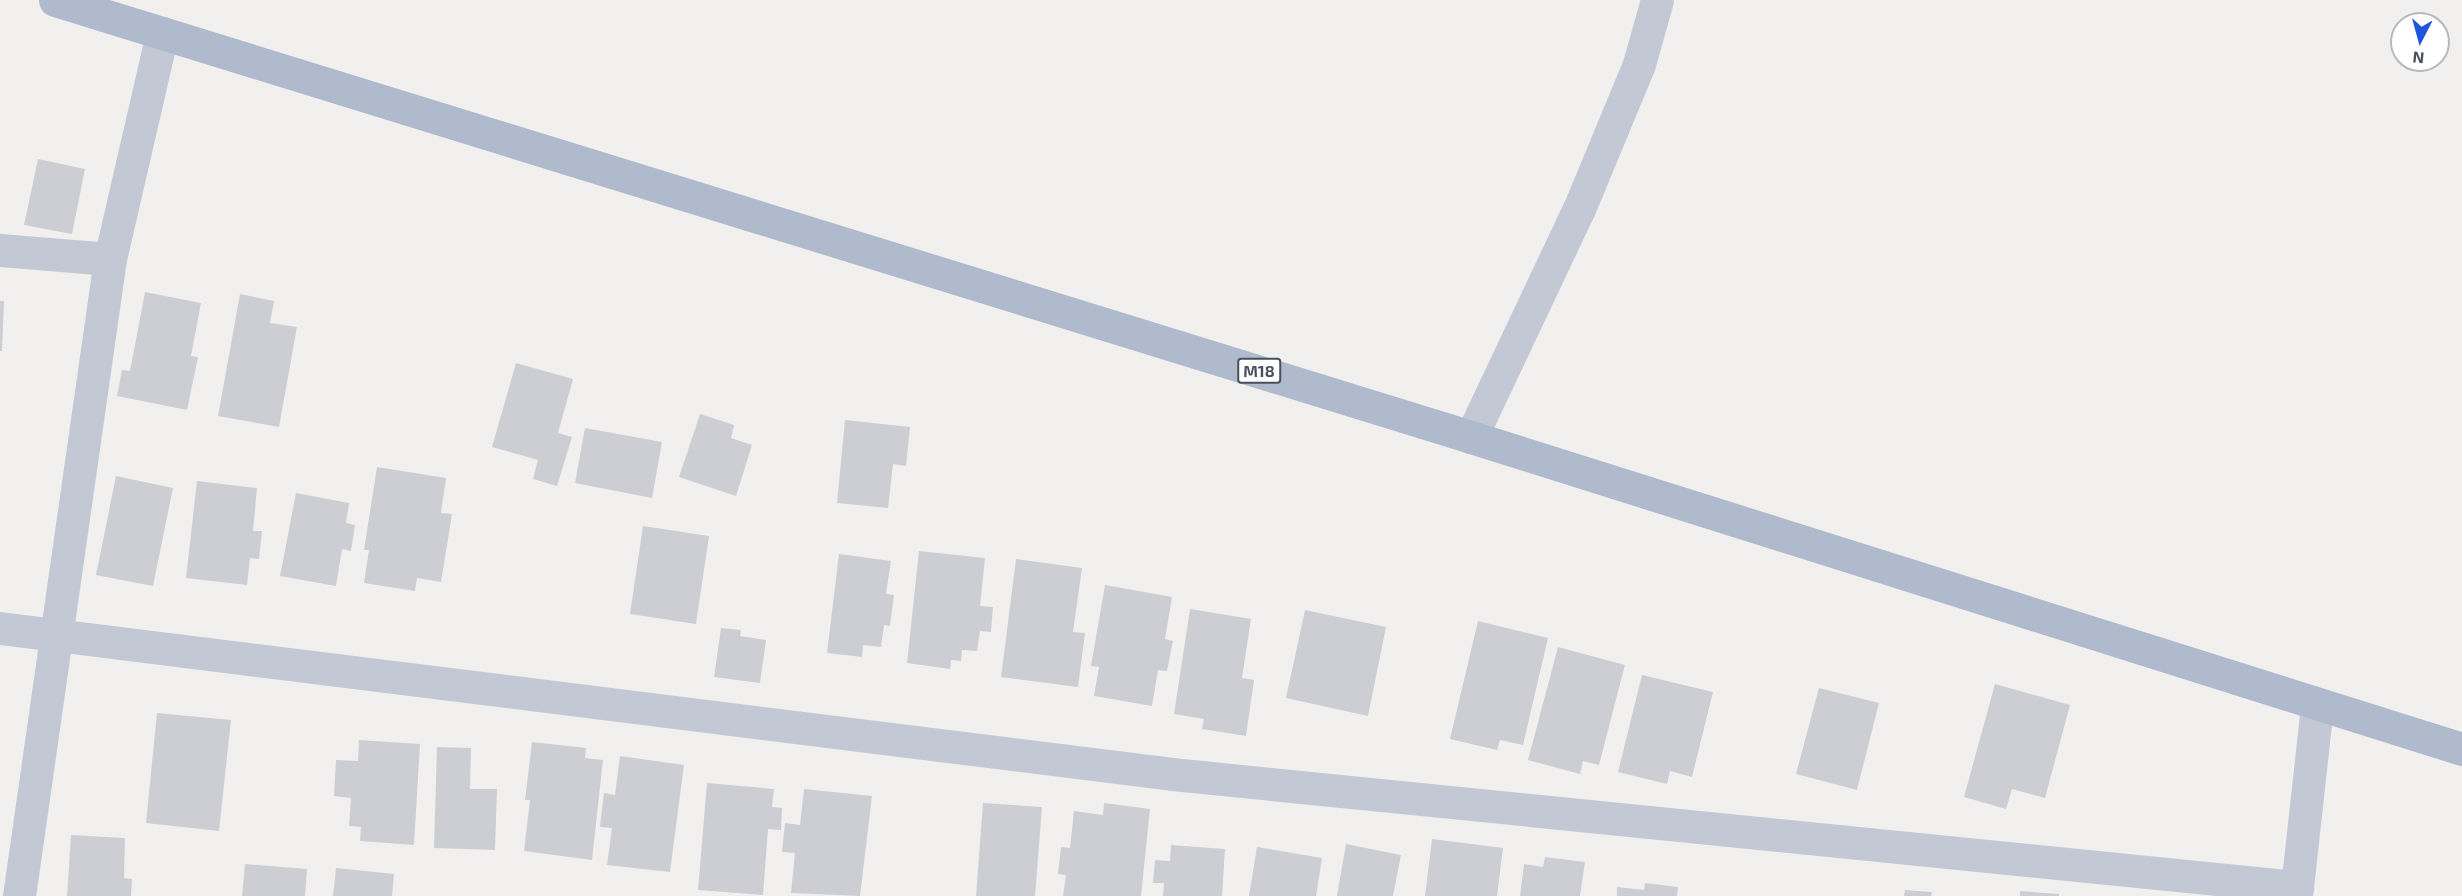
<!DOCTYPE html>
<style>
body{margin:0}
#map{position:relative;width:2462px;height:896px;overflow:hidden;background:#f2f0ef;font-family:"Exo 2",sans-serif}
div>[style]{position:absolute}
.building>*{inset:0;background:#ccced4}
.minor>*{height:33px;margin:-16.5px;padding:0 16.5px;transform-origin:16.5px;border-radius:16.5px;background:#c3c9d4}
.primary>*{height:33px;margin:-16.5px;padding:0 16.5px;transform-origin:16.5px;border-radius:16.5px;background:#b0bacd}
span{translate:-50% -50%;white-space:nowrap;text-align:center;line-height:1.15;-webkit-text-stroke:4.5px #fff;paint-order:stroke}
.shield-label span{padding:2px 4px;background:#fff;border:2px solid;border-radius:4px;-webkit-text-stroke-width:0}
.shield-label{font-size:16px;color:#48505c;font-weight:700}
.north{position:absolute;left:2390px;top:12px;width:60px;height:60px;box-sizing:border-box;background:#fff;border:2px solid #b6b9be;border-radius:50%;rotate:186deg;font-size:16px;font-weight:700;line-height:24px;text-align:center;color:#48505c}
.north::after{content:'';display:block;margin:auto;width:21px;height:27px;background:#1f54dd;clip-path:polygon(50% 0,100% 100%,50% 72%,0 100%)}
</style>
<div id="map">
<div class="building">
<div style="clip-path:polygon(38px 159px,85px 169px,72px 234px,24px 225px)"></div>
<div style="clip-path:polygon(145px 292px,201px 303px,191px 356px,198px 357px,187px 410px,117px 396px,122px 370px,130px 371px)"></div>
<div style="clip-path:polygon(240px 294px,274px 301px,270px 323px,297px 327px,279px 427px,218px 416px)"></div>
<div style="clip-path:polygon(0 301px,4px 301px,2px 351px,0 351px)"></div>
<div style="clip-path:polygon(516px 363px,573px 379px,558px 433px,572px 437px,557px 486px,533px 479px,538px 460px,492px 447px)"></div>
<div style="clip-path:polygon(700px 414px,734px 425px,731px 438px,752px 445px,736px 496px,679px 477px)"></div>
<div style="clip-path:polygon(845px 420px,910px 427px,906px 466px,893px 464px,888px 508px,837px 503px)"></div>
<div style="clip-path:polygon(585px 428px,662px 442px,652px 498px,575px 483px)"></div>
<div style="clip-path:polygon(377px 467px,446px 478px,441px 513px,452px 514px,441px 582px,417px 578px,415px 591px,364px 583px,369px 550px,364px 550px)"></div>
<div style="clip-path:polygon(116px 476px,173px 488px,153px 586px,96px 575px)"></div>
<div style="clip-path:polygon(197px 481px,257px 488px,253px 531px,262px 531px,259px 559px,250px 558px,247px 585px,186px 578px)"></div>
<div style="clip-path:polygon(296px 493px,349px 503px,346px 523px,355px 525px,351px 551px,342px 549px,336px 586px,280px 576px)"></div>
<div style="clip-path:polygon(643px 526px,709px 536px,696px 624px,630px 614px)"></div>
<div style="clip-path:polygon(919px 551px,985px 558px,980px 606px,993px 607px,991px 632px,980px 631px,977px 651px,962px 650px,961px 661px,951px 660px,950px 669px,907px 663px)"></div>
<div style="clip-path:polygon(839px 554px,891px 561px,886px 594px,894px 595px,890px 626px,884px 625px,881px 647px,863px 645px,862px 657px,827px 653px)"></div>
<div style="clip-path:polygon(1016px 559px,1082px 568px,1073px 632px,1085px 633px,1078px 687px,1001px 677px)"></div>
<div style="clip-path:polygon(1105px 585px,1172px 597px,1165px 639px,1173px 641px,1167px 671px,1158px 670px,1152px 706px,1094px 696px,1099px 667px,1091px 666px)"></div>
<div style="clip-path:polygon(1190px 609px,1251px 619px,1242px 678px,1254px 680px,1246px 736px,1202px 729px,1204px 719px,1174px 714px)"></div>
<div style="clip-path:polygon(1305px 610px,1386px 627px,1368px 716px,1286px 698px)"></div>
<div style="clip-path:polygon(1478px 621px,1548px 638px,1523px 745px,1500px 740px,1497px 750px,1450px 739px)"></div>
<div style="clip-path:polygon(721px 628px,741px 630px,740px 636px,766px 640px,760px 683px,714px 677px)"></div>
<div style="clip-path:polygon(1558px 647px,1625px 665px,1599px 765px,1583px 761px,1580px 774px,1528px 760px)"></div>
<div style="clip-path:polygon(1642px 675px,1713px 692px,1692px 777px,1670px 771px,1667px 784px,1618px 772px)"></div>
<div style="clip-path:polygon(1995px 684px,2070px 705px,2045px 798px,2012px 789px,2006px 809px,1964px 797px)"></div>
<div style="clip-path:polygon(1819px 688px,1879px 703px,1857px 790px,1796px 774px)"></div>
<div style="clip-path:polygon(157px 713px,231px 720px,219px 831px,146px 823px)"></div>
<div style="clip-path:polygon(359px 740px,420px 744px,414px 845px,360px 841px,361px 827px,349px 826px,351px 798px,334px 796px,336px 760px,358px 761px)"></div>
<div style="clip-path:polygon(532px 742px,586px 748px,585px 758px,603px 760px,592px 860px,524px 851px,530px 800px,525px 800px)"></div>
<div style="clip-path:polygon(437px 747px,471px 748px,470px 789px,497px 789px,495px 850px,434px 848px)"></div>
<div style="clip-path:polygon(620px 756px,684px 765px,670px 872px,607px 865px,612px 828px,600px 827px,604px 793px,615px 795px)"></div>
<div style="clip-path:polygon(707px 783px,774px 789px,772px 807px,782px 808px,781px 830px,768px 829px,763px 895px,698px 890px)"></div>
<div style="clip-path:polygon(804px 789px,872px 796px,860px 896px,791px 893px,795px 853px,782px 852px,785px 823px,800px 825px)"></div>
<div style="clip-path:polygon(983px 803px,1042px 807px,1035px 896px,976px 896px)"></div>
<div style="clip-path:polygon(1104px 803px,1150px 809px,1141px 896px,1063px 896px,1066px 875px,1058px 874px,1061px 847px,1070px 848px,1074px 811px,1103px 815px)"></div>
<div style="clip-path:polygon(71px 835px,125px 838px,124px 878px,132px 879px,131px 896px,67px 896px)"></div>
<div style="clip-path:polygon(1432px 839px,1503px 848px,1497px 896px,1425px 896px)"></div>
<div style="clip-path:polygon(1346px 844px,1401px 855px,1393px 896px,1337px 896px)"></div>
<div style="clip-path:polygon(1171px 845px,1225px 849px,1222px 896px,1163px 896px,1164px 883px,1153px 883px,1155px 860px,1170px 861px)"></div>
<div style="clip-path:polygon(1257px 847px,1322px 858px,1316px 896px,1249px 896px)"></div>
<div style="clip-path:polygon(1545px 857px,1585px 862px,1580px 896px,1520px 896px,1524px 864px,1543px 867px)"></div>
<div style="clip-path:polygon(245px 864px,307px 869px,305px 896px,242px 896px)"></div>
<div style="clip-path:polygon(336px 868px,394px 874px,392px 896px,333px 896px)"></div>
<div style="clip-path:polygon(1645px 883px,1678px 887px,1677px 896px,1617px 896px,1617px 887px,1644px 890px)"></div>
<div style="clip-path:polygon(1905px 890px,1932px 892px,1931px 896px,1904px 896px)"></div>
<div style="clip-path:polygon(2020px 891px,2059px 894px,2059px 896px,2020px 896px)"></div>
</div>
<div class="minor">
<div style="left:0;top:250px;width:110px;rotate:4.7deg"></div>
<div style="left:1471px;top:437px;width:252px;rotate:-64.7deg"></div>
<div style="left:1579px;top:209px;width:157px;rotate:-67.5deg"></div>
<div style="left:1639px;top:64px;width:66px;rotate:-74.3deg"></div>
<div style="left:0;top:628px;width:1181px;rotate:7.1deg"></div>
<div style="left:1172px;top:774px;width:1131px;rotate:5.74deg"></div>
<div style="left:19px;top:896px;width:643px;rotate:-81.87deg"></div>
<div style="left:110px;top:259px;width:232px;rotate:-77deg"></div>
<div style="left:2296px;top:896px;width:192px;rotate:-83.7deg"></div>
</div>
<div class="primary">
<div style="left:55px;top:0;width:1482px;rotate:17.15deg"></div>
<div style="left:1471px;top:437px;width:1039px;rotate:17.48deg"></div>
</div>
<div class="shield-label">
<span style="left:1259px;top:371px">M18</span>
</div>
<div class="north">N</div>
</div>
